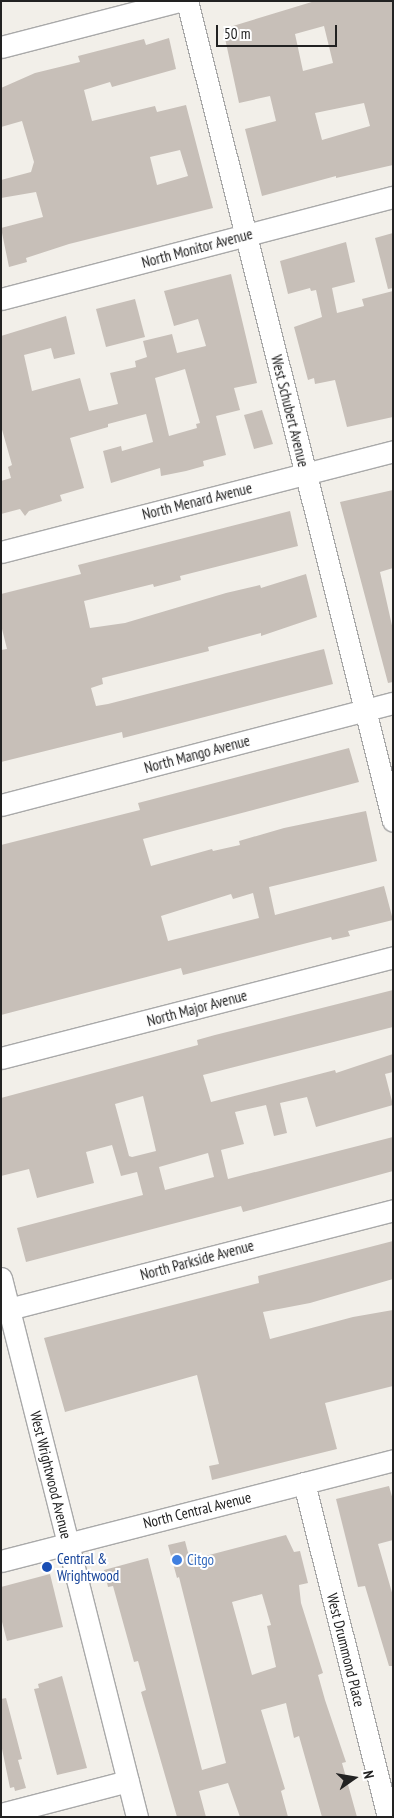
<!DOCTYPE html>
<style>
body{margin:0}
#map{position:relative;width:394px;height:1818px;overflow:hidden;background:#f2efe9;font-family:"PT Sans Narrow",sans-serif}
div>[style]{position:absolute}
.building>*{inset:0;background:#c7bfb8}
.roads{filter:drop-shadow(1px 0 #a9a9a9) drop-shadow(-1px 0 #a9a9a9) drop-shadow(0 1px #a9a9a9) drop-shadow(0 -1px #a9a9a9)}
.minor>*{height:21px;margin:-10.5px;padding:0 10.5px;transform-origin:10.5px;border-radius:10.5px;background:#fff}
.dots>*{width:14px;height:14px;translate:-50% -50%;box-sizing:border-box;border:2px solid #fff;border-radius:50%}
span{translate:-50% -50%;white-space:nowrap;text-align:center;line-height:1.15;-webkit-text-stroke:4px #fff;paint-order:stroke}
.street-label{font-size:15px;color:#222}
.transit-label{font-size:15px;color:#164399}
.left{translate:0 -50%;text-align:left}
.shop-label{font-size:15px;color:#366cbe}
.frame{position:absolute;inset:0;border:2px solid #222;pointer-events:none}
.north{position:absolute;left:329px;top:1753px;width:50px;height:50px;-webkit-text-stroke:4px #fff;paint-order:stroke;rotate:77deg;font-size:14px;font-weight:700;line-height:20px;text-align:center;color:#222}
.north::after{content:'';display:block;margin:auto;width:18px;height:22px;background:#222;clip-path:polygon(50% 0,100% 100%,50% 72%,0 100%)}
.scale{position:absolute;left:216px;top:25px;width:121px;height:22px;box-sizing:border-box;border:2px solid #222;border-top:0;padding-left:6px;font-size:15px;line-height:18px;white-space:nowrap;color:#222;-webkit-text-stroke:4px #fff;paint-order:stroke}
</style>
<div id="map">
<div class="building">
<div style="clip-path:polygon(evenodd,315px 1px,393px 1px,393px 165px,336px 178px,336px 176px,262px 196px,245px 129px,276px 121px,270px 96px,239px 103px,223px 29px,315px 1px,324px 26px,333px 63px,303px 71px,295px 34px,324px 26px,315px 1px,364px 103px,370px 126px,322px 140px,315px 113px,364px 103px)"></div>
<div style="clip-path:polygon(evenodd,169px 38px,176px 69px,112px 87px,110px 82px,84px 90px,92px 121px,155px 106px,157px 112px,186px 105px,213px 208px,69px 244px,26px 258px,27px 262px,9px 267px,1px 228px,43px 217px,36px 192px,1px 198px,1px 180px,31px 172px,34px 162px,22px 121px,1px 127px,1px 88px,35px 73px,80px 62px,78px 56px,144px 39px,146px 45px,169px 38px,180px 150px,188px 176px,157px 185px,150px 157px,180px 150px)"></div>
<div style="clip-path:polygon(393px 233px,393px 288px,388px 289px,375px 238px)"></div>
<div style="clip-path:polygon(346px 242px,355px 282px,332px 288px,337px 313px,364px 306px,362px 299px,393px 291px,393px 417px,347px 427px,335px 380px,315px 384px,314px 378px,308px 380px,294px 327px,322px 317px,316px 290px,311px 291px,310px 288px,288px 294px,280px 261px)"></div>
<div style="clip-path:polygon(evenodd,231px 274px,257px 383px,234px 388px,240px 410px,216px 416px,226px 455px,203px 461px,204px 466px,186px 471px,161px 476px,160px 468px,111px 483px,103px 451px,121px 446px,122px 451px,153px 442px,146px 414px,108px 424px,108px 427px,70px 438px,84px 488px,60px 495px,62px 501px,29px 511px,25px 516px,20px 509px,1px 514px,1px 481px,11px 478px,8px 467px,12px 465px,1px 426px,1px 336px,66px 316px,75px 354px,54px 359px,51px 348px,24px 355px,32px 391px,80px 378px,89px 411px,118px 404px,110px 373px,136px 367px,135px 361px,147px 357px,143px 341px,172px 334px,177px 353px,206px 346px,198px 319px,174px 326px,164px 291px,231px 274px,185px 369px,200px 423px,196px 424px,197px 428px,169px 436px,155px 378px,185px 369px)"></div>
<div style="clip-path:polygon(135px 299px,145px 337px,106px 347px,96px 309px)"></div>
<div style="clip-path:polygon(262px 410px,273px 444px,254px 449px,244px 415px)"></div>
<div style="clip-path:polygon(393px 490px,393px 568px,380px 572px,393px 630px,393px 682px,388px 683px,340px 502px)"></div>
<div style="clip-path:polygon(290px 511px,298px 546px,180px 576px,181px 580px,154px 587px,153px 584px,84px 601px,90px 628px,125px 623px,226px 593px,260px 585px,261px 588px,306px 574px,317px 617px,261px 636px,261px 633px,208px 647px,209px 651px,102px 678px,103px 684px,91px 688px,96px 706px,108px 704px,324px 649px,333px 684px,123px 738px,122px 732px,1px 762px,1px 650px,7px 649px,1px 625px,1px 594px,81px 574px,78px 565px)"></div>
<div style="clip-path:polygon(evenodd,349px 748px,359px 782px,143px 839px,151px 866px,212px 849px,213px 851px,240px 845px,239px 841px,284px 828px,366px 811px,377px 861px,269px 887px,275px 915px,384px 886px,393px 920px,348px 931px,350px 936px,332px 940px,331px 937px,307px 943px,183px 975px,181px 968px,1px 1015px,1px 845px,140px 810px,138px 803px,349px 748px,253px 893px,259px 918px,168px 941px,161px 916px,231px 894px,233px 899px,253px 893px)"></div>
<div style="clip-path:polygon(evenodd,393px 990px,393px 1027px,203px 1075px,211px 1102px,335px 1070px,336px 1073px,393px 1054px,393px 1072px,385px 1074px,393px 1105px,316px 1127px,307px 1097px,280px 1103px,287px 1133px,274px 1136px,266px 1105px,235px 1112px,244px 1144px,221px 1150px,228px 1179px,393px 1137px,393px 1171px,243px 1212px,241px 1206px,26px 1262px,17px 1228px,143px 1195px,137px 1172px,121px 1176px,112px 1145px,86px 1152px,94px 1183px,37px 1198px,29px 1169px,1px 1176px,1px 1098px,198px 1045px,197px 1040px,215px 1035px,393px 990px,143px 1096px,156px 1151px,132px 1157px,129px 1156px,115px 1104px,143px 1096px,393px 990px,208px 1153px,214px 1177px,165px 1190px,159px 1167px,208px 1153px)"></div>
<div style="clip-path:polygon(393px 1241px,393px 1279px,310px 1303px,263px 1312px,270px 1339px,353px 1317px,393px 1310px,393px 1386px,325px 1403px,337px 1449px,212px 1480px,209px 1466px,219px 1464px,197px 1375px,65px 1412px,44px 1338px,259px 1283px,258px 1276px)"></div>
<div style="clip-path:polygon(389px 1486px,393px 1500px,393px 1540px,378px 1544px,393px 1596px,393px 1666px,389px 1666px,365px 1586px,358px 1587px,336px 1499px)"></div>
<div style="clip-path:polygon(evenodd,286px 1535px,294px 1552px,300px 1551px,308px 1583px,299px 1585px,301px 1603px,323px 1673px,318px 1675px,325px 1700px,346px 1762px,342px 1763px,357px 1817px,322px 1817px,299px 1736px,294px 1738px,286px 1703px,261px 1710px,285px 1789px,281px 1791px,288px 1817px,240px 1817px,228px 1783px,199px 1791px,206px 1817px,177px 1817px,141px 1692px,146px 1690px,138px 1661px,134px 1662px,113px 1586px,108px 1587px,104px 1570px,148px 1558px,202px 1770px,226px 1763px,179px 1577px,177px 1578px,168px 1545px,185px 1541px,190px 1560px,286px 1535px,262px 1594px,271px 1625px,267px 1626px,276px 1667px,252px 1675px,232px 1602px,262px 1594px)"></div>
<div style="clip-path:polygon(50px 1574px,63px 1627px,7px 1641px,1px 1618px,1px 1587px)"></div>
<div style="clip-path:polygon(62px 1676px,87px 1768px,57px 1775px,34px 1689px,39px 1688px,38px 1684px)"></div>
<div style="clip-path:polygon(6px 1698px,22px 1759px,18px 1760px,26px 1788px,15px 1791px,14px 1787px,10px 1788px,1px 1744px,1px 1699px)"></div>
</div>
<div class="roads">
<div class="minor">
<div style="left:187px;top:1px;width:845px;rotate:75.9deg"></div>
<div style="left:1px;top:47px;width:184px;rotate:-14.5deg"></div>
<div style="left:1px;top:299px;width:405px;rotate:-14.6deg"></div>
<div style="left:1px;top:552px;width:405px;rotate:-14.4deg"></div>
<div style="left:1px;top:805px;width:405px;rotate:-14.6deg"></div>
<div style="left:1px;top:1058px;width:405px;rotate:-14.4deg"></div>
<div style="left:1px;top:1278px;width:556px;rotate:75.84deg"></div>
<div style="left:1px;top:1311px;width:405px;rotate:-14.4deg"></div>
<div style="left:304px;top:1483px;width:344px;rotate:75.9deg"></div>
<div style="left:1px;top:1561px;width:405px;rotate:-14.4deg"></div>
<div style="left:1px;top:1814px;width:131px;rotate:-14.6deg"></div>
</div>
</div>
<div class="dots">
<div style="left:177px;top:1560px;background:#3f7fe0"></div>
<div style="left:47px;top:1567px;background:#1a4fb4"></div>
</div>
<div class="street-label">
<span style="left:197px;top:248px;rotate:-15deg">North Monitor Avenue</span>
<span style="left:290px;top:411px;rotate:76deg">West Schubert Avenue</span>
<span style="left:197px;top:501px;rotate:-14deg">North Menard Avenue</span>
<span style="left:197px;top:754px;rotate:-15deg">North Mango Avenue</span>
<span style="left:197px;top:1008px;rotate:-15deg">North Major Avenue</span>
<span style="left:197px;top:1260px;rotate:-15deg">North Parkside Avenue</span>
<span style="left:51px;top:1475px;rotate:76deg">West Wrightwood Avenue</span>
<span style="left:197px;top:1510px;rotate:-14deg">North Central Avenue</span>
<span style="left:346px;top:1650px;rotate:76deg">West Drummond Place</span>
</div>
<div class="transit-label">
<span class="left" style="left:57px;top:1567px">Central &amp;<br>Wrightwood</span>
</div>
<div class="shop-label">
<span class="left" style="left:187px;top:1560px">Citgo</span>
</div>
<div class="frame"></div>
<div class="north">N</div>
<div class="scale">50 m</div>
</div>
